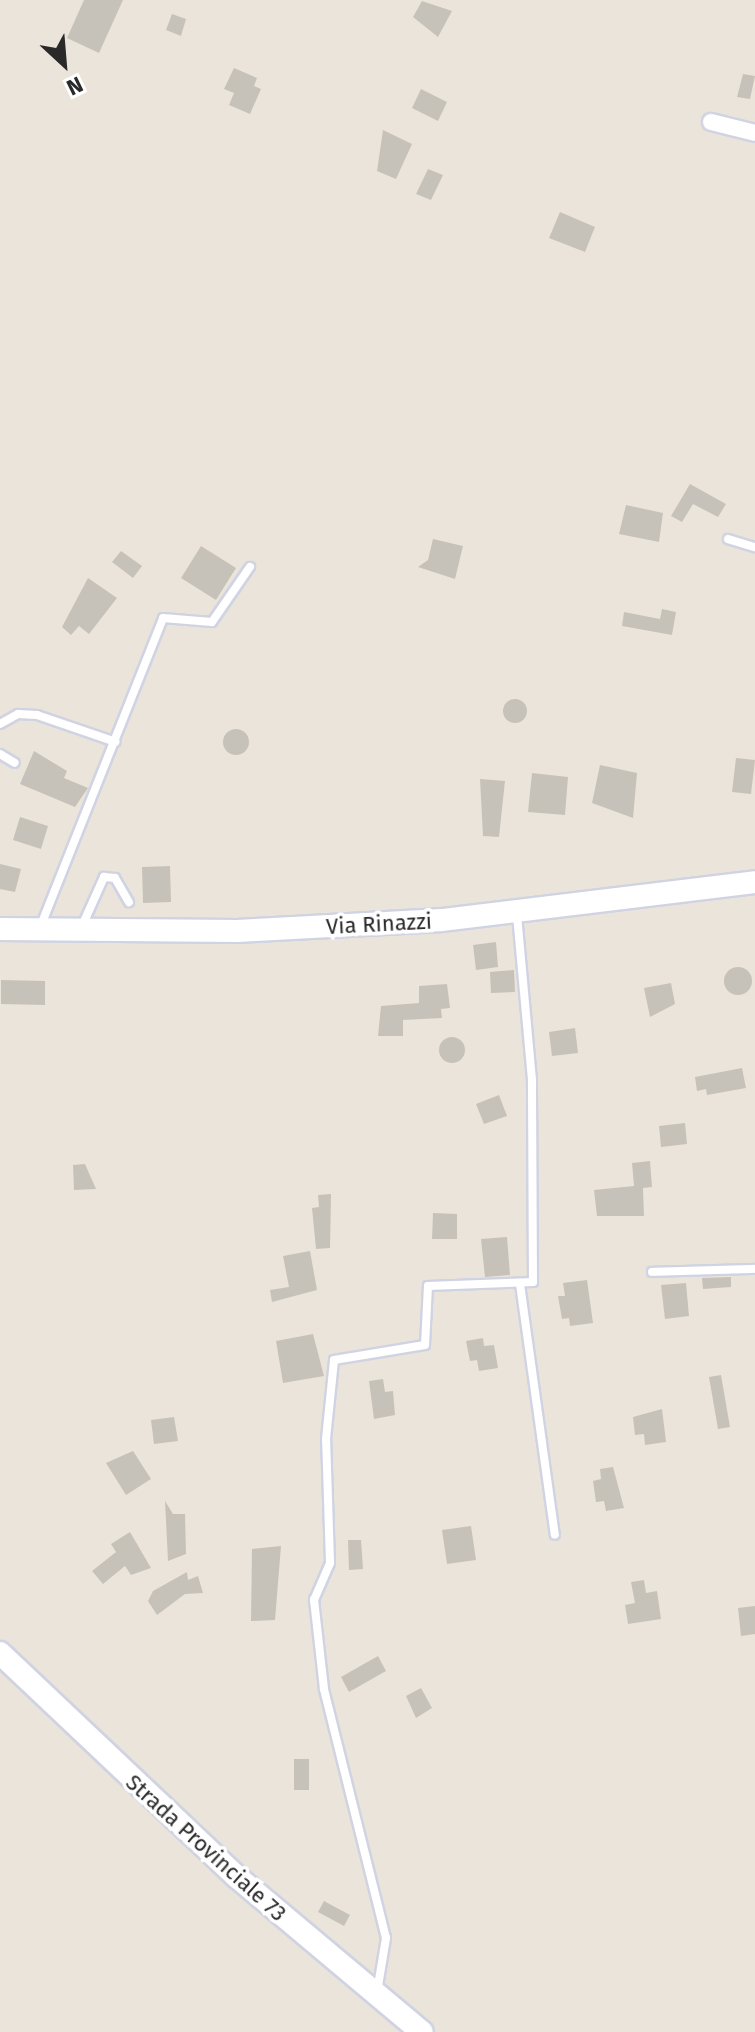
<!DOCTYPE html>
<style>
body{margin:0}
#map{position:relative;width:755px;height:2032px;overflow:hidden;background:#ebe4da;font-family:"Fira Sans",sans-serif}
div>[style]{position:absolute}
.building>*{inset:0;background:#c7c2b9}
.round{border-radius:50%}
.roads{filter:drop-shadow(2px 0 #d0d3e2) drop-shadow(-2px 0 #d0d3e2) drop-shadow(0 2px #d0d3e2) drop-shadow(0 -2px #d0d3e2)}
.lane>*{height:8px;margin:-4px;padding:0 4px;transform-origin:4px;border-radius:4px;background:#fff}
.street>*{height:16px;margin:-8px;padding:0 8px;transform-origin:8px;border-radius:8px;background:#fff}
.secondary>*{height:22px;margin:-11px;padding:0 11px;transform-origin:11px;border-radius:11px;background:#fff}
span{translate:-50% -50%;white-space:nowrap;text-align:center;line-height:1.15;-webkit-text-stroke:7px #fff;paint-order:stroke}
.street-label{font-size:22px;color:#292929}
.north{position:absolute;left:24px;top:24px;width:80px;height:80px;-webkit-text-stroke:6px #fff;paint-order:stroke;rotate:154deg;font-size:22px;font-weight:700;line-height:32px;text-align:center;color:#292929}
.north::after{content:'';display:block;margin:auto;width:28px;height:36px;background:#292929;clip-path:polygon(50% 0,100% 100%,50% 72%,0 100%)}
</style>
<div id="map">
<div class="building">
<div style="clip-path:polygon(84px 0,123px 0,99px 53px,67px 38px)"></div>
<div style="clip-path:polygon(422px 1px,452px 11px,438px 37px,413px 17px)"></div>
<div style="clip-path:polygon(172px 14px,186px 19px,181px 36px,166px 30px)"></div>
<div style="clip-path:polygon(234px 68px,257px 78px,254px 86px,261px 89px,250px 114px,229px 105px,234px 93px,224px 89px)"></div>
<div style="clip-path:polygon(743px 74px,755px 76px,750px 99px,737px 97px)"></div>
<div style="clip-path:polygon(421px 89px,447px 102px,438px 121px,412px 108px)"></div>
<div style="clip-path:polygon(383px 130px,412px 144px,396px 179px,377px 171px)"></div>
<div style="clip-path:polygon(428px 169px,443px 175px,431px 200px,416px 194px)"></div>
<div style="clip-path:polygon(560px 212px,595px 227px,585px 252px,549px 238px)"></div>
<div style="clip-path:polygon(690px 484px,726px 504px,718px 517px,693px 504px,682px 522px,671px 516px)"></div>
<div style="clip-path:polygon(626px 505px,663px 513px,659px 542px,619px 534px)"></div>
<div style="clip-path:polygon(433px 539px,463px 546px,455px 579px,418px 567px,428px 560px)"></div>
<div style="clip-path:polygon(201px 546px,236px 568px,216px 600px,181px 578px)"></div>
<div style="clip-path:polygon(121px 551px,142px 566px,133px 578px,112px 562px)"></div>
<div style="clip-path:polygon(88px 578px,117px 598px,89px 634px,79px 626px,71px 635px,62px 627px)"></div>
<div style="clip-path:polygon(662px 609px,676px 612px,672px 635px,622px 626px,624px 612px,660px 619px)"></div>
<div class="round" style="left:503px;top:699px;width:24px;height:24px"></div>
<div class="round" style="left:223px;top:729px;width:26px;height:26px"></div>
<div style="clip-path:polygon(34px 751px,67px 771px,64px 778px,88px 788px,75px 807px,20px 784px)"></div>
<div style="clip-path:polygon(736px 758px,755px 760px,751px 794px,732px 792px)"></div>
<div style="clip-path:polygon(600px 765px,637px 773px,633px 818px,592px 803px)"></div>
<div style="clip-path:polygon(532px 773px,568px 777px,565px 815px,528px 812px)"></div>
<div style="clip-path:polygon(480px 779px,505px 781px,499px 837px,483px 836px)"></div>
<div style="clip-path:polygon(20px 817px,48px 826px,41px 849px,13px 840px)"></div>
<div style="clip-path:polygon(0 864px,21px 869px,15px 892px,0 889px)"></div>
<div style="clip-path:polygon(170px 866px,171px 902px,143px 903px,142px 867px)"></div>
<div style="clip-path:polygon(496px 942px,498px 967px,476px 970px,473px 945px)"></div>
<div class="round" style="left:724px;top:967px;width:28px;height:28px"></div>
<div style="clip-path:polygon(514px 970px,515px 992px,491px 993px,490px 972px)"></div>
<div style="clip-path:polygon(1px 980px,45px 981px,45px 1005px,1px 1004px)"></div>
<div style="clip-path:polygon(671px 983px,675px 1004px,650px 1017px,644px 988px)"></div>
<div style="clip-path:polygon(447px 984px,450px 1008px,441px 1009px,442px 1018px,403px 1020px,403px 1036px,378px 1036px,381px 1006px,419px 1003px,419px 986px)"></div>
<div style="clip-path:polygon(575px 1028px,578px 1053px,552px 1056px,549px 1032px)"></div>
<div class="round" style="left:439px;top:1037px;width:26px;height:26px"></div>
<div style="clip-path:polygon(742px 1068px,746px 1088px,707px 1095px,706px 1089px,697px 1091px,695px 1077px)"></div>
<div style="clip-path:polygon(499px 1095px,507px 1116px,484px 1124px,476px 1104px)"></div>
<div style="clip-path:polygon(685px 1123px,687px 1144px,661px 1147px,659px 1126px)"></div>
<div style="clip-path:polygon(650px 1161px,652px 1187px,643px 1188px,644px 1216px,597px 1216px,594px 1190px,634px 1186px,632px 1163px)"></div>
<div style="clip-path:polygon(85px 1164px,96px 1189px,74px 1190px,73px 1165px)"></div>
<div style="clip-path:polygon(331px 1194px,330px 1248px,316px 1249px,312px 1208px,319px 1207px,318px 1195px)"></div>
<div style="clip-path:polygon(433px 1213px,457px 1214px,457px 1239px,432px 1239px)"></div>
<div style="clip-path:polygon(507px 1237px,510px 1275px,485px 1277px,481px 1239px)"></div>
<div style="clip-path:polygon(310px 1251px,317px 1290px,272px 1302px,270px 1290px,289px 1287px,283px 1256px)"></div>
<div style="clip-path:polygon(731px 1277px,731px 1287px,703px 1289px,702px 1278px)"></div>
<div style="clip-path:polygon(587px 1280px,593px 1323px,570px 1326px,569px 1318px,562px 1319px,558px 1296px,565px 1296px,563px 1283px)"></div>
<div style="clip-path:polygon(686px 1283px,689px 1316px,665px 1319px,661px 1285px)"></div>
<div style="clip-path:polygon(313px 1334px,324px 1376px,283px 1383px,276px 1341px)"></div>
<div style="clip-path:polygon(483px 1338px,484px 1346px,494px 1345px,498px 1368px,479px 1371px,477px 1360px,470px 1361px,466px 1341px)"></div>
<div style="clip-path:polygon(721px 1375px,730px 1427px,718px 1429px,709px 1377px)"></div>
<div style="clip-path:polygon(383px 1379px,385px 1392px,393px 1391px,395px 1415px,374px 1419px,369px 1381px)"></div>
<div style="clip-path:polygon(662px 1409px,666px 1442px,645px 1445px,644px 1434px,635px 1435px,633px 1417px)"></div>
<div style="clip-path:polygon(174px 1417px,178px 1441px,154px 1444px,151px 1420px)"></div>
<div style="clip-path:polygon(133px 1451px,151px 1479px,126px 1495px,106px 1463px)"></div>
<div style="clip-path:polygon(613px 1467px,624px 1508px,606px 1511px,604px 1501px,596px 1502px,593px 1481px,601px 1479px,600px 1469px)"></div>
<div style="clip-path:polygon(165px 1501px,173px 1514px,185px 1514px,186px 1554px,168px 1561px)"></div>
<div style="clip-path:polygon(471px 1526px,476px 1560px,447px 1564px,442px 1530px)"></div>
<div style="clip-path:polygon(130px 1532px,151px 1568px,131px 1575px,125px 1566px,103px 1584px,92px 1571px,116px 1552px,111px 1544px)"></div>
<div style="clip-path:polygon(348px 1540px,361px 1540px,363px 1569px,349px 1570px)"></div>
<div style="clip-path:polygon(281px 1546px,275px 1620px,251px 1621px,252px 1549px)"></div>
<div style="clip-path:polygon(187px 1572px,188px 1580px,198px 1576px,203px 1593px,185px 1594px,157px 1615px,148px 1601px,153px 1591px)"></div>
<div style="clip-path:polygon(644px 1580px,646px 1593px,657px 1591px,661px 1619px,628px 1624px,625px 1605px,635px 1603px,631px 1582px)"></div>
<div style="clip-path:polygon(755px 1606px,755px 1634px,741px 1636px,738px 1608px)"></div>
<div style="clip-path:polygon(378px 1656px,386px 1671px,349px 1692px,341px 1677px)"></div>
<div style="clip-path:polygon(421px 1688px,432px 1708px,416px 1718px,406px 1696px)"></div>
<div style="clip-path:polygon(294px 1759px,309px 1759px,309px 1790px,294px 1790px)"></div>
<div style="clip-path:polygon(324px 1901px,350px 1915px,344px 1926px,318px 1912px)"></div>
</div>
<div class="roads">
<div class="lane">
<div style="left:728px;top:539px;width:28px;rotate:17deg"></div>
<div style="left:0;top:724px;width:21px;rotate:-29deg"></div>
<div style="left:18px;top:714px;width:19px;rotate:3deg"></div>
<div style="left:37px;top:715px;width:83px;rotate:18.9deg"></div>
<div style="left:0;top:754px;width:17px;rotate:31deg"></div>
<div style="left:41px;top:925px;width:330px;rotate:-68.3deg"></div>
<div style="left:163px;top:618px;width:49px;rotate:4.7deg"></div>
<div style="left:212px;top:622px;width:67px;rotate:-55.4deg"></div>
<div style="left:82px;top:926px;width:54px;rotate:-65.8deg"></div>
<div style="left:104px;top:877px;width:11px;rotate:5deg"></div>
<div style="left:115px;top:878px;width:28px;rotate:60deg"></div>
<div style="left:652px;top:1272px;width:103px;rotate:-1.7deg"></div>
<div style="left:520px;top:1284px;width:253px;rotate:82.1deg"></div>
<div style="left:377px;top:1992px;width:55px;rotate:-80.5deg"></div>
<div style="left:386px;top:1938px;width:257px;rotate:-104deg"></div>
<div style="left:324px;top:1689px;width:90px;rotate:-96.4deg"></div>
<div style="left:314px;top:1600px;width:40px;rotate:-66.6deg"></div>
<div style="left:330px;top:1563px;width:124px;rotate:-91.8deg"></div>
<div style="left:326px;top:1439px;width:79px;rotate:-84.2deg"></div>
<div style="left:334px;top:1360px;width:92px;rotate:-9.4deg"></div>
<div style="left:425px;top:1345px;width:59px;rotate:-87.1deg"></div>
<div style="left:428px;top:1286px;width:105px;rotate:-2.2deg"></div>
<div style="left:533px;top:1282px;width:202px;rotate:-90.3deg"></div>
<div style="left:532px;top:1080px;width:167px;rotate:-95.2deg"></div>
</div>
<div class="street">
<div style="left:711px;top:122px;width:45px;rotate:14deg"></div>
</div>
<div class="secondary">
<div style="left:0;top:929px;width:237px;rotate:0.5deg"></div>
<div style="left:237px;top:931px;width:205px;rotate:-3.1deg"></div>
<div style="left:442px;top:920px;width:315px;rotate:-6.9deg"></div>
<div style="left:0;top:1653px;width:326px;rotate:43.4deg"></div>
<div style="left:237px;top:1877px;width:241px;rotate:40deg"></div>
</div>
</div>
<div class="street-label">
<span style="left:379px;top:924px;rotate:-3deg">Via Rinazzi</span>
<span style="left:206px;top:1848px;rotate:42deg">Strada Provinciale 73</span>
</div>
<div class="north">N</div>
</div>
